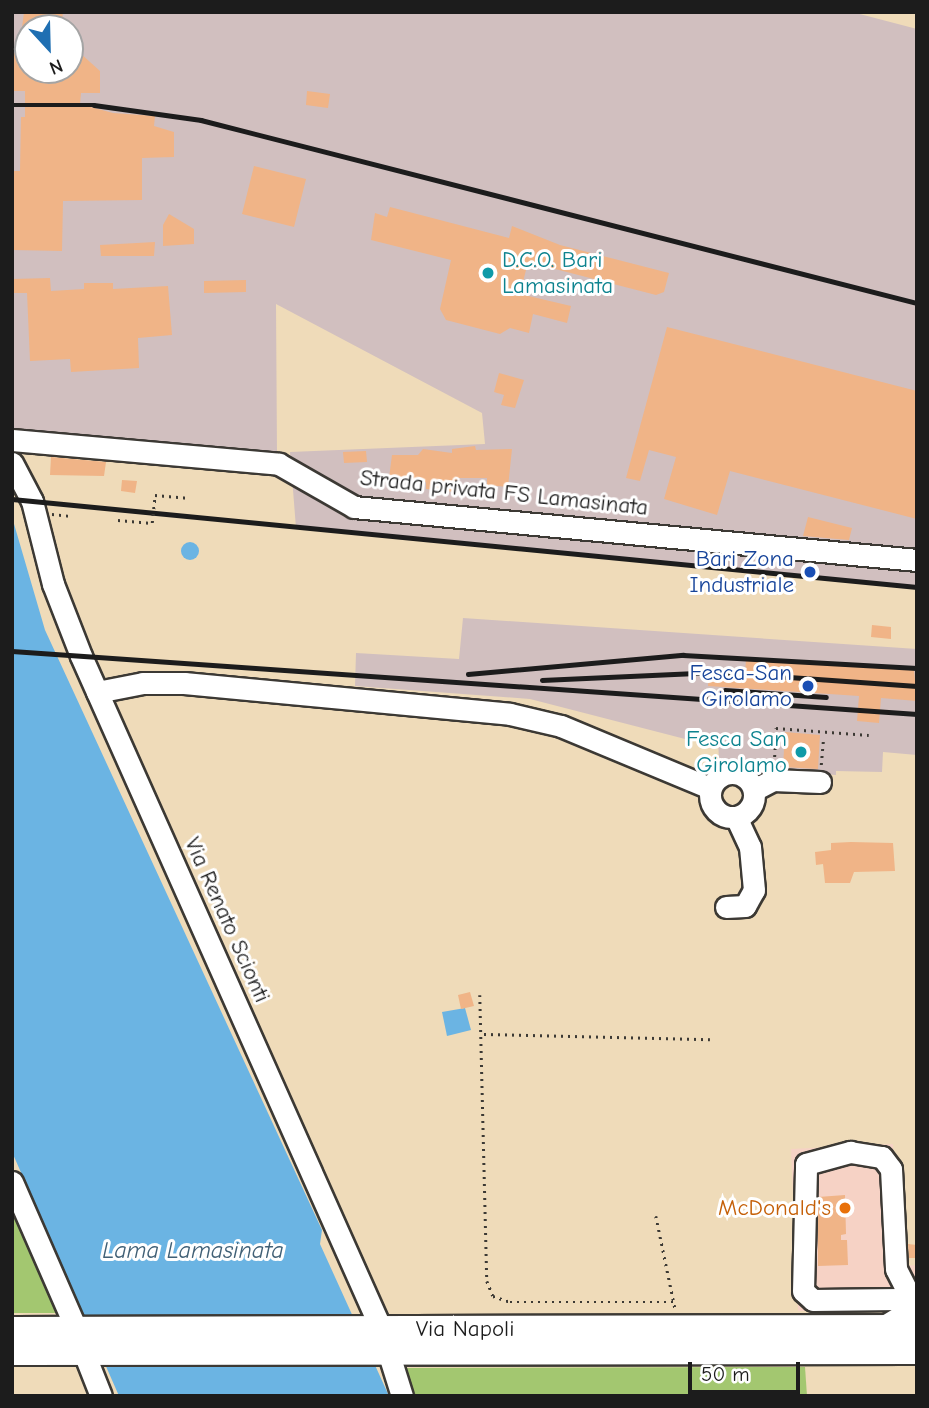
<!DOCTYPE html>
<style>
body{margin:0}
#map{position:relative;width:929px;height:1408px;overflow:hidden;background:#efdbb9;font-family:"Comic Neue",sans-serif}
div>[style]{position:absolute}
.built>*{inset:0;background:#f6d2c5}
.industrial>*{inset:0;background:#d1bfbf}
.green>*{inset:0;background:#a3c770}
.water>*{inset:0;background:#6bb4e3}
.round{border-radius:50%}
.building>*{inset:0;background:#f0b487}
.path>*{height:2.5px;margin-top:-1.25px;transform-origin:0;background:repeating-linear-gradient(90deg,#3c3934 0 2px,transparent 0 7px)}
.roads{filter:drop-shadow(2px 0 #3c3934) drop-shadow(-2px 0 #3c3934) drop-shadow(0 2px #3c3934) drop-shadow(0 -2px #3c3934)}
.minor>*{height:21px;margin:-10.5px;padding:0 10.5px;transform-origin:10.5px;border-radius:10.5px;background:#fff}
.minor>.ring{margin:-10.5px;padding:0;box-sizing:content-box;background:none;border:21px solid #fff;border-radius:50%}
.major>*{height:26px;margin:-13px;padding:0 13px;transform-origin:13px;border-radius:13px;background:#fff}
.rail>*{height:4.5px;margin:-2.25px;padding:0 2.25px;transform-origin:2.25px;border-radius:2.25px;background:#1c1c1c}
.path-bridge>*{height:2.5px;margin-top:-1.25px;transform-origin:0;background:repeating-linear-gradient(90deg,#3c3934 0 2px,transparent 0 7px)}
.dots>*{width:19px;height:19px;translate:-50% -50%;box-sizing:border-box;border:4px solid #fff;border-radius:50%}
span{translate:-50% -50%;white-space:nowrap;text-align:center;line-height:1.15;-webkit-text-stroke:6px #fff;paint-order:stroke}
.culture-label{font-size:23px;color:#0d838f}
.left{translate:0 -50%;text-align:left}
.right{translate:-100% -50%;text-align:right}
.street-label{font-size:23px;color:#1c1c1c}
.transit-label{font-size:23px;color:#164399}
.food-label{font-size:23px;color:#c56008}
.water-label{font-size:24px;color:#406076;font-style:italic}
.frame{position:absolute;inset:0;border:14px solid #1c1c1c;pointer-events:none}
.north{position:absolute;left:14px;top:14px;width:70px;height:70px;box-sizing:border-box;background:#fff;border:2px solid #a4a4a4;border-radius:50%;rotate:158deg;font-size:19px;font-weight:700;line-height:28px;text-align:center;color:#1c1c1c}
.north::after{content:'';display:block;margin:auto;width:24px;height:32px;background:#1f6fb2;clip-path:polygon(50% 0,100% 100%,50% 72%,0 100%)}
.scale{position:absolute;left:688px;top:1362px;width:112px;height:32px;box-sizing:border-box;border:4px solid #1c1c1c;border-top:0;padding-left:9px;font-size:21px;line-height:24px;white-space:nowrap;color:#1c1c1c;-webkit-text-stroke:5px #fff;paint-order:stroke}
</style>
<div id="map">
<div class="built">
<div style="clip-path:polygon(893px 1144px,899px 1266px,917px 1265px,917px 1311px,798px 1311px,791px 1149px)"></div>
</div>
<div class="industrial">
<div style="clip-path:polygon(evenodd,12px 12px,852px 12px,917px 29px,917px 589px,296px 528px,290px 452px,485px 444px,482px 413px,276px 304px,277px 453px,12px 432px,12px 12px,28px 28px,70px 28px,70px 70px,28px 70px,28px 28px)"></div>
<div style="clip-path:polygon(463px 618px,917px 649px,917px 755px,883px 752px,882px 772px,836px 771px,836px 775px,777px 771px,773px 766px,719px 759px,718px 740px,689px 740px,530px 699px,355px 686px,356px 653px,459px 659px)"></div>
</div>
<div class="green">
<div style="clip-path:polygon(12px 1194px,66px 1313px,12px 1313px)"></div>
<div style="clip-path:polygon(805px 1367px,807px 1396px,407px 1396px,399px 1368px)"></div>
</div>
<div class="water">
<div style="clip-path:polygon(12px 517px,45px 630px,322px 1230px,320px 1244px,389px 1396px,119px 1396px,12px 1152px)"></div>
<div class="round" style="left:181px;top:542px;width:18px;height:18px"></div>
<div style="clip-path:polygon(465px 1008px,471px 1030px,447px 1036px,442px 1012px)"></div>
</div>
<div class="building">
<div style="clip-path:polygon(24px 12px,63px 12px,61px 28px,22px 28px)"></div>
<div style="clip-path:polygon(70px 44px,100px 71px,100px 93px,81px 93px,80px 104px,113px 113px,155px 116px,154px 126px,174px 132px,174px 157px,142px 158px,142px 200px,63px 201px,62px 251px,12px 250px,12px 171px,20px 171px,21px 117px,25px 117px,25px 91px,12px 91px,12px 53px,28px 53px,28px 70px,70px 70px)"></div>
<div style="clip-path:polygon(307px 91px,330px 94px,328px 108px,306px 105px)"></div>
<div style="clip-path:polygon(254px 166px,306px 179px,294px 227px,242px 214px)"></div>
<div style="clip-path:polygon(390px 207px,509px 238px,512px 226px,560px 245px,669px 273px,664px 292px,656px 295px,528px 262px,520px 294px,571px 306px,567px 323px,533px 314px,529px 333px,510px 328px,500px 334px,446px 320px,440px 309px,451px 260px,371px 240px,375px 213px,387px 217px)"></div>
<div style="clip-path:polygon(169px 214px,194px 229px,194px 244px,163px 246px,163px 225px)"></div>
<div style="clip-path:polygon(155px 242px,154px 256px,101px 256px,100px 245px)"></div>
<div style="clip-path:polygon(50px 278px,51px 291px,84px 289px,84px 283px,113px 283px,113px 289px,168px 286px,172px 335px,138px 338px,139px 368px,71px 372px,70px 359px,30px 361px,27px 293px,12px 293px,12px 279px)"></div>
<div style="clip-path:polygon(246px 280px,246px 292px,204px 293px,204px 281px)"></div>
<div style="clip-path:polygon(667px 327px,917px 391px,917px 519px,730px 471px,717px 515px,664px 499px,676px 457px,649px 450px,640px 481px,626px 478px)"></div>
<div style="clip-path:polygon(499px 373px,524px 380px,515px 408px,501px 405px,504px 395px,494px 392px)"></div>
<div style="clip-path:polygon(475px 446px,476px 450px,512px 449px,508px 487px,487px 485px,487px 478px,457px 478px,456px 492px,426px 489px,426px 482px,389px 478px,392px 455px,418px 455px,423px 449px,452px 453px,452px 449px)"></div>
<div style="clip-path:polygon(366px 451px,367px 462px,344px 463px,343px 452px)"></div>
<div style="clip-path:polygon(51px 457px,106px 462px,104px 476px,50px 475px)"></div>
<div style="clip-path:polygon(122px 480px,137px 481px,135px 493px,121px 491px)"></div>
<div style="clip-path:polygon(808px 517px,852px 528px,849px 540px,803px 536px)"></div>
<div style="clip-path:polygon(872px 625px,891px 627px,891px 639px,871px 637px)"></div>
<div style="clip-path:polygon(746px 658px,914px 670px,917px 701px,881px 698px,879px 723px,857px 721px,859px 696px,708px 686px,709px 674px,745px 676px)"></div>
<div style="clip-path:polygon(785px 732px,820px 735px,818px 769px,783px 767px)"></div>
<div style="clip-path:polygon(851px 842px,893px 843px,895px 871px,854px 872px,850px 883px,825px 883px,823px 864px,816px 865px,815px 852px,831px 850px,831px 843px)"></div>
<div style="clip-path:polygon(470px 992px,474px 1006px,461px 1009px,458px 995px)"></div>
<div style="clip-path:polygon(845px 1195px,846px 1234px,841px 1235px,841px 1240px,847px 1240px,848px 1265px,818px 1266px,818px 1197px)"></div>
<div style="clip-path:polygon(908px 1244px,917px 1245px,917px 1258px,909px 1258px)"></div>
</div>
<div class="path">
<div style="left:155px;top:495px;width:35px;rotate:5deg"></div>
<div style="left:52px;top:514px;width:18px;rotate:6deg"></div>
<div style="left:118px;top:520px;width:34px;rotate:5deg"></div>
<div style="left:774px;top:764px;width:36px;rotate:-87deg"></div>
<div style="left:776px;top:728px;width:93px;rotate:4.3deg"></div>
<div style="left:821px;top:765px;width:24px;rotate:-85deg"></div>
<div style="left:480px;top:995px;width:286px;rotate:88.6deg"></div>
<div style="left:487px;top:1281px;width:16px;rotate:68deg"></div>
<div style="left:493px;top:1296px;width:18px;rotate:19deg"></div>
<div style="left:510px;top:1302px;width:163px"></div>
<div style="left:484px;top:1034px;width:226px;rotate:1.3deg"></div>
<div style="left:656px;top:1216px;width:94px;rotate:78.3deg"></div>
</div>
<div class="roads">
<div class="minor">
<div style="left:12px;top:440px;width:268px;rotate:5.1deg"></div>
<div style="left:279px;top:464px;width:86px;rotate:29.8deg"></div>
<div style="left:354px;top:507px;width:565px;rotate:5.38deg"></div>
<div style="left:12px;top:463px;width:43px;rotate:62.2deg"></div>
<div style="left:32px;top:501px;width:86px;rotate:75.8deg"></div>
<div style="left:53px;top:584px;width:77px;rotate:68.7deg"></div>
<div style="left:81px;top:656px;width:737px;rotate:65.97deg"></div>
<div style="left:381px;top:1329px;width:70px;rotate:72.6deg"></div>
<div style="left:97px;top:692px;width:47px;rotate:-11.1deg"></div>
<div style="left:143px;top:683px;width:41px"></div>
<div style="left:184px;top:683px;width:327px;rotate:5.4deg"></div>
<div style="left:510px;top:714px;width:52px;rotate:13.2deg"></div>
<div style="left:561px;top:726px;width:161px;rotate:22.6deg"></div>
<div class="ring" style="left:710px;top:773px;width:23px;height:23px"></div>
<div style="left:754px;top:790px;width:21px;rotate:-28deg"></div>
<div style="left:773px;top:780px;width:47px;rotate:2.4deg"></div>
<div style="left:726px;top:907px;width:19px;rotate:-3deg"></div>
<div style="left:745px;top:906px;width:18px;rotate:-61deg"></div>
<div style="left:754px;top:890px;width:43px;rotate:-95.3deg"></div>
<div style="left:750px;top:847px;width:33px;rotate:-115deg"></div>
<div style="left:850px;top:1152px;width:32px;rotate:9deg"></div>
<div style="left:882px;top:1157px;width:15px;rotate:53deg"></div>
<div style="left:891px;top:1169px;width:100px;rotate:87.1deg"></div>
<div style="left:896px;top:1269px;width:27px;rotate:63deg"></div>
<div style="left:908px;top:1293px;width:11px;rotate:146deg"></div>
<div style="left:899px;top:1299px;width:86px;rotate:179.3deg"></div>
<div style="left:813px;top:1300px;width:13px;rotate:-138deg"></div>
<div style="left:803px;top:1291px;width:127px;rotate:-88.6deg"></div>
<div style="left:806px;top:1164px;width:46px;rotate:-15.3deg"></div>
<div style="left:12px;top:1182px;width:163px;rotate:66.4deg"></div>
<div style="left:881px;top:1328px;width:42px;rotate:-31.4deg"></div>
<div style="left:84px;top:1353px;width:46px;rotate:68.4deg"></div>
</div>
<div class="major">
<div style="left:12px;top:1330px;width:905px;rotate:-0.13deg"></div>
<div style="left:12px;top:1352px;width:905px;rotate:-0.06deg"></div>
</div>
</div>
<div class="rail">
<div style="left:12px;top:105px;width:82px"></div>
<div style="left:94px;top:105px;width:108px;rotate:8deg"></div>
<div style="left:201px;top:120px;width:739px;rotate:14.34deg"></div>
<div style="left:12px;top:499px;width:909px;rotate:5.55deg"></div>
<div style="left:12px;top:651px;width:907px;rotate:3.98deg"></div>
<div style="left:468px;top:674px;width:216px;rotate:-5.1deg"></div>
<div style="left:683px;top:655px;width:234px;rotate:3.2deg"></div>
<div style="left:542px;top:680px;width:176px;rotate:-2.6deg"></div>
<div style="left:718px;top:672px;width:199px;rotate:4deg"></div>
<div style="left:725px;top:690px;width:101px;rotate:4deg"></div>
</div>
<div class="path-bridge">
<div style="left:152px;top:523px;width:28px;rotate:-84deg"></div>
</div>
<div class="dots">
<div style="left:488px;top:273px;background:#0f9aa8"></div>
<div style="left:810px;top:572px;background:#1a4fb4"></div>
<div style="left:808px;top:686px;background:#1a4fb4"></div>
<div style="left:801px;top:752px;background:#0f9aa8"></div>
<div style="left:845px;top:1208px;background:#e8710a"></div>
</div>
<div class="culture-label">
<span class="left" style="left:502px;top:273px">D.C.O. Bari<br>Lamasinata</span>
<span class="right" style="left:787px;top:752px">Fesca San<br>Girolamo</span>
</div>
<div class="street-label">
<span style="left:504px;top:493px;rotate:6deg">Strada privata FS Lamasinata</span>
<span style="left:227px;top:920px;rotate:66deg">Via Renato Scionti</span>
<span style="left:465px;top:1329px">Via Napoli</span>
</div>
<div class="transit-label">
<span class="right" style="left:794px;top:572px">Bari Zona<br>Industriale</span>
<span class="right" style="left:792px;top:686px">Fesca-San<br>Girolamo</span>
</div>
<div class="food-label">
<span class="right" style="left:831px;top:1208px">McDonald's</span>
</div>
<div class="water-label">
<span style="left:193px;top:1251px">Lama Lamasinata</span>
</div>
<div class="frame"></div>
<div class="north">N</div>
<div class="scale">50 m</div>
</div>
